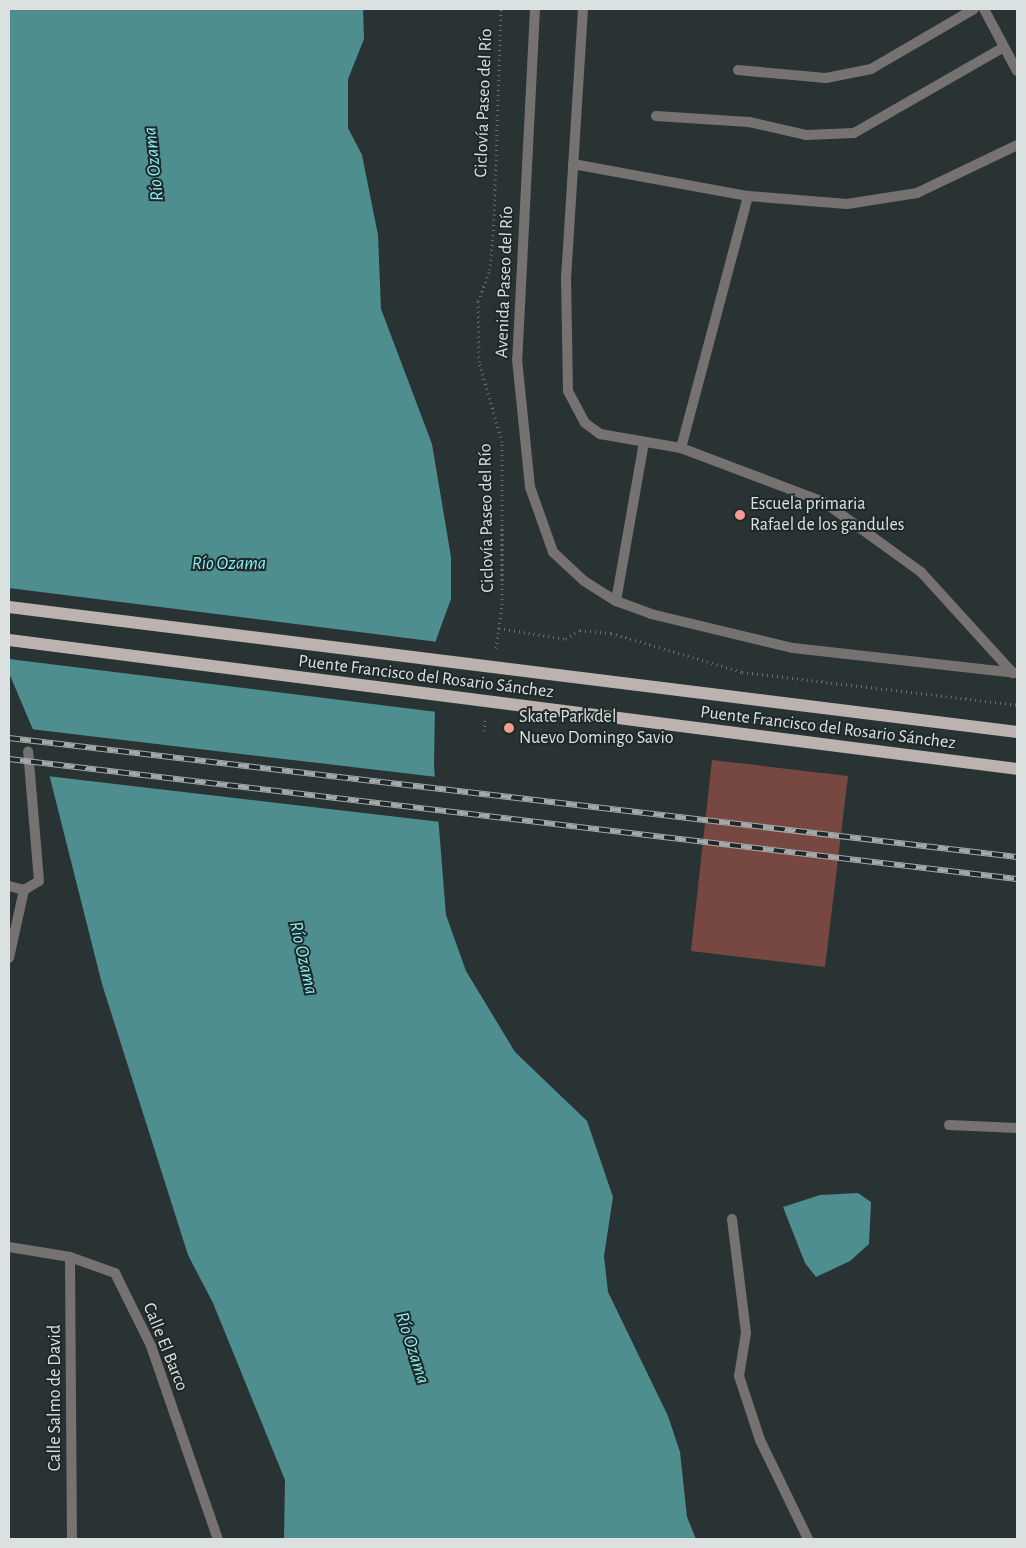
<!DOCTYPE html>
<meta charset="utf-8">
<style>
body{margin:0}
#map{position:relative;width:1026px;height:1548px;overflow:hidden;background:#2a3333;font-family:"Alegreya Sans",sans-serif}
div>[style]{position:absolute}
.green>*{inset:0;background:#774842}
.water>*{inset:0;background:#4e8e8f}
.pier>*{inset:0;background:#2a3333}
.path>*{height:3px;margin-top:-1.5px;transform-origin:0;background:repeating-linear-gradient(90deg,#687070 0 1px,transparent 0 5px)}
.service>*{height:10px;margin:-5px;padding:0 5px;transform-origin:5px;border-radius:5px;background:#767271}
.minor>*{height:10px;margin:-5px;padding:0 5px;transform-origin:5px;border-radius:5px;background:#767271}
.tertiary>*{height:10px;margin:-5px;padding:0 5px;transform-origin:5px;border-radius:5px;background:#767271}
.rail>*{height:5.5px;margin-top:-2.75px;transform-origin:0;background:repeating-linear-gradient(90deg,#202929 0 11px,#a2a9a9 0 22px);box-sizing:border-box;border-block:1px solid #a2a9a9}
.primary-bridge>*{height:12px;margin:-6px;padding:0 6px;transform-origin:6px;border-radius:6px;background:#bcb3b1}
.dots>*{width:14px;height:14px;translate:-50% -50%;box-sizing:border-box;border:2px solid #202929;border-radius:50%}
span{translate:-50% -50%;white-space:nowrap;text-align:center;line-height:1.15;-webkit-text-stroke:4px #202929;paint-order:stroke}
.street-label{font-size:18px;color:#dbe1e1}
.poi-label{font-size:18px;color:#dbe1e1}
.left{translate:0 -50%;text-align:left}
.water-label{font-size:19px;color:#88eeef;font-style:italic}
.frame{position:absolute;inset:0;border:10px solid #dbe1e1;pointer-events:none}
</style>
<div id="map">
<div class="green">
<div style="clip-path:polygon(712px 760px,848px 776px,825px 967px,691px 951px)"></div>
</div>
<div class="water">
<div style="clip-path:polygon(9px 9px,363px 9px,364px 39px,348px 79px,348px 128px,362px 155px,378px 235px,381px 309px,432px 444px,451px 557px,451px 599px,436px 640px,434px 766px,446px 915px,466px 971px,515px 1052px,587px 1121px,613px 1197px,604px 1256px,608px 1292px,668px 1416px,680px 1452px,687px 1517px,696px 1539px,284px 1539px,285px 1480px,213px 1303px,188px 1255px,102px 984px,45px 758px,9px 673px)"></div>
<div style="clip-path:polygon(858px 1193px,871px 1202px,869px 1244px,850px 1261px,816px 1277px,805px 1263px,783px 1207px,820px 1195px)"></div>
</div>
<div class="pier">
<div style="clip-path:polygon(9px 588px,438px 642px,437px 712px,9px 659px)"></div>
<div style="clip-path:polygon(30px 729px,437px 777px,441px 822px,47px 776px)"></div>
</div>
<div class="path">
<div style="left:499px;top:628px;width:68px;rotate:9.3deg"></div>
<div style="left:566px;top:639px;width:17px;rotate:-33deg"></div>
<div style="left:580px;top:630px;width:31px;rotate:6deg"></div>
<div style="left:611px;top:633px;width:137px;rotate:16.6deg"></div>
<div style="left:742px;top:672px;width:277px;rotate:6.8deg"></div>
<div style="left:496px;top:648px;width:43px;rotate:-82.1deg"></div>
<div style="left:502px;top:605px;width:163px;rotate:-90deg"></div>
<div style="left:502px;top:442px;width:83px;rotate:-106deg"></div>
<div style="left:479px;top:362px;width:61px;rotate:-90.9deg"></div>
<div style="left:478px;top:301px;width:33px;rotate:-69deg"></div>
<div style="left:490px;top:270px;width:50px;rotate:-85.4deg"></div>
<div style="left:494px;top:220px;width:211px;rotate:-88.1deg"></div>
<div style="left:484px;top:731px;width:12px;rotate:-85deg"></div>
</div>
<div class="service">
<div style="left:738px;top:70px;width:88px;rotate:5.2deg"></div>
<div style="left:826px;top:78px;width:46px;rotate:-11.3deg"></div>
<div style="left:871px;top:69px;width:119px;rotate:-30.2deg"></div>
<div style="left:656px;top:116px;width:93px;rotate:3.7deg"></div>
<div style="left:749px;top:122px;width:58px;rotate:12.8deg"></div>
<div style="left:806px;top:135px;width:48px;rotate:-2.4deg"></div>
<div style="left:854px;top:133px;width:173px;rotate:-29.8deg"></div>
<div style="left:573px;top:164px;width:178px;rotate:10.4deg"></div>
<div style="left:748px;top:196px;width:99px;rotate:4.6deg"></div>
<div style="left:847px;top:204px;width:71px;rotate:-8.9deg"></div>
<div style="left:917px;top:193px;width:111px;rotate:-25.6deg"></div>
<div style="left:681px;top:448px;width:261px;rotate:-75.1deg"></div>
<div style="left:616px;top:601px;width:160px;rotate:-80deg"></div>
</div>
<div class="minor">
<div style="left:583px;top:9px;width:268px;rotate:93.6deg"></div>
<div style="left:566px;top:276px;width:115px;rotate:89deg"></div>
<div style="left:568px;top:391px;width:36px;rotate:62deg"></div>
<div style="left:585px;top:423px;width:19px;rotate:36deg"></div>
<div style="left:600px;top:434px;width:82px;rotate:9.8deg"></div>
<div style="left:681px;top:448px;width:153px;rotate:20.7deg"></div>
<div style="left:824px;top:502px;width:120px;rotate:35.8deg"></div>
<div style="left:921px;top:572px;width:137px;rotate:47.7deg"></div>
<div style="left:984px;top:9px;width:70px;rotate:62deg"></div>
<div style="left:9px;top:886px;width:16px;rotate:15deg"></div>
<div style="left:9px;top:958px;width:70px;rotate:-77.6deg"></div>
<div style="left:24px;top:890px;width:17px;rotate:-31deg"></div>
<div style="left:39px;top:881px;width:130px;rotate:-94.8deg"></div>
<div style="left:949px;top:1125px;width:68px;rotate:2.5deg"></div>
<div style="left:732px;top:1219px;width:115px;rotate:83deg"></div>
<div style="left:746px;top:1333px;width:44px;rotate:99.2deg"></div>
<div style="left:739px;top:1376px;width:67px;rotate:71.8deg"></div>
<div style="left:760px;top:1440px;width:110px;rotate:64.1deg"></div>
<div style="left:9px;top:1247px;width:62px;rotate:9.3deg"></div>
<div style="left:70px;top:1257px;width:48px;rotate:19.6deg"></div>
<div style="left:115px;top:1273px;width:81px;rotate:63.7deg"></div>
<div style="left:151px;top:1346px;width:204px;rotate:70.9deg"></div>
<div style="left:70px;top:1257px;width:282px;rotate:89.6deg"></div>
</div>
<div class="tertiary">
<div style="left:535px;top:9px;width:350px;rotate:92.9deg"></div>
<div style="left:517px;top:359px;width:129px;rotate:84.2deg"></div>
<div style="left:530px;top:487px;width:69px;rotate:70.5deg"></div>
<div style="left:553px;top:552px;width:42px;rotate:43.1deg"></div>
<div style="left:584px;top:581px;width:38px;rotate:32deg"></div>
<div style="left:616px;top:601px;width:37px;rotate:20deg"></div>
<div style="left:651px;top:614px;width:146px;rotate:13.5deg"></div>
<div style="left:793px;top:648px;width:225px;rotate:6.4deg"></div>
</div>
<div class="rail">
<div style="left:9px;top:738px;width:1015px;rotate:6.73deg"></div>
<div style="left:9px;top:759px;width:1015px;rotate:6.79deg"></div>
</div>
<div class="primary-bridge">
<div style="left:9px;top:607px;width:1016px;rotate:7.07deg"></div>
<div style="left:9px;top:640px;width:1016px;rotate:7.29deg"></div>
</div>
<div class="dots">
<div style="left:740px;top:515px;background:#f59c91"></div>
<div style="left:509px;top:728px;background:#f59c91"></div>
</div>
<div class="street-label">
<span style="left:484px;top:103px;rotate:-88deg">Ciclovía Paseo del Río</span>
<span style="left:505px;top:282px;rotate:-88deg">Avenida Paseo del Río</span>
<span style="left:487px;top:518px;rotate:-91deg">Ciclovía Paseo del Río</span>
<span style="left:426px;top:677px;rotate:7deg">Puente Francisco del Rosario Sánchez</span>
<span style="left:828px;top:728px;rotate:7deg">Puente Francisco del Rosario Sánchez</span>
<span style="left:165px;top:1347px;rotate:68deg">Calle El Barco</span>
<span style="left:55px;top:1398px;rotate:-90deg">Calle Salmo de David</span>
</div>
<div class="poi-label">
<span class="left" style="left:750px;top:515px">Escuela primaria<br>Rafael de los gandules</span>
<span class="left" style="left:519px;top:728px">Skate Park del<br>Nuevo Domingo Savio</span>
</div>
<div class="water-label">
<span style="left:154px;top:164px;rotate:-96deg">Río Ozama</span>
<span style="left:229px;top:564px">Río Ozama</span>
<span style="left:303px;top:958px;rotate:77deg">Río Ozama</span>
<span style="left:412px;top:1348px;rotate:72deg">Río Ozama</span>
</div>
<div class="frame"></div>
</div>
